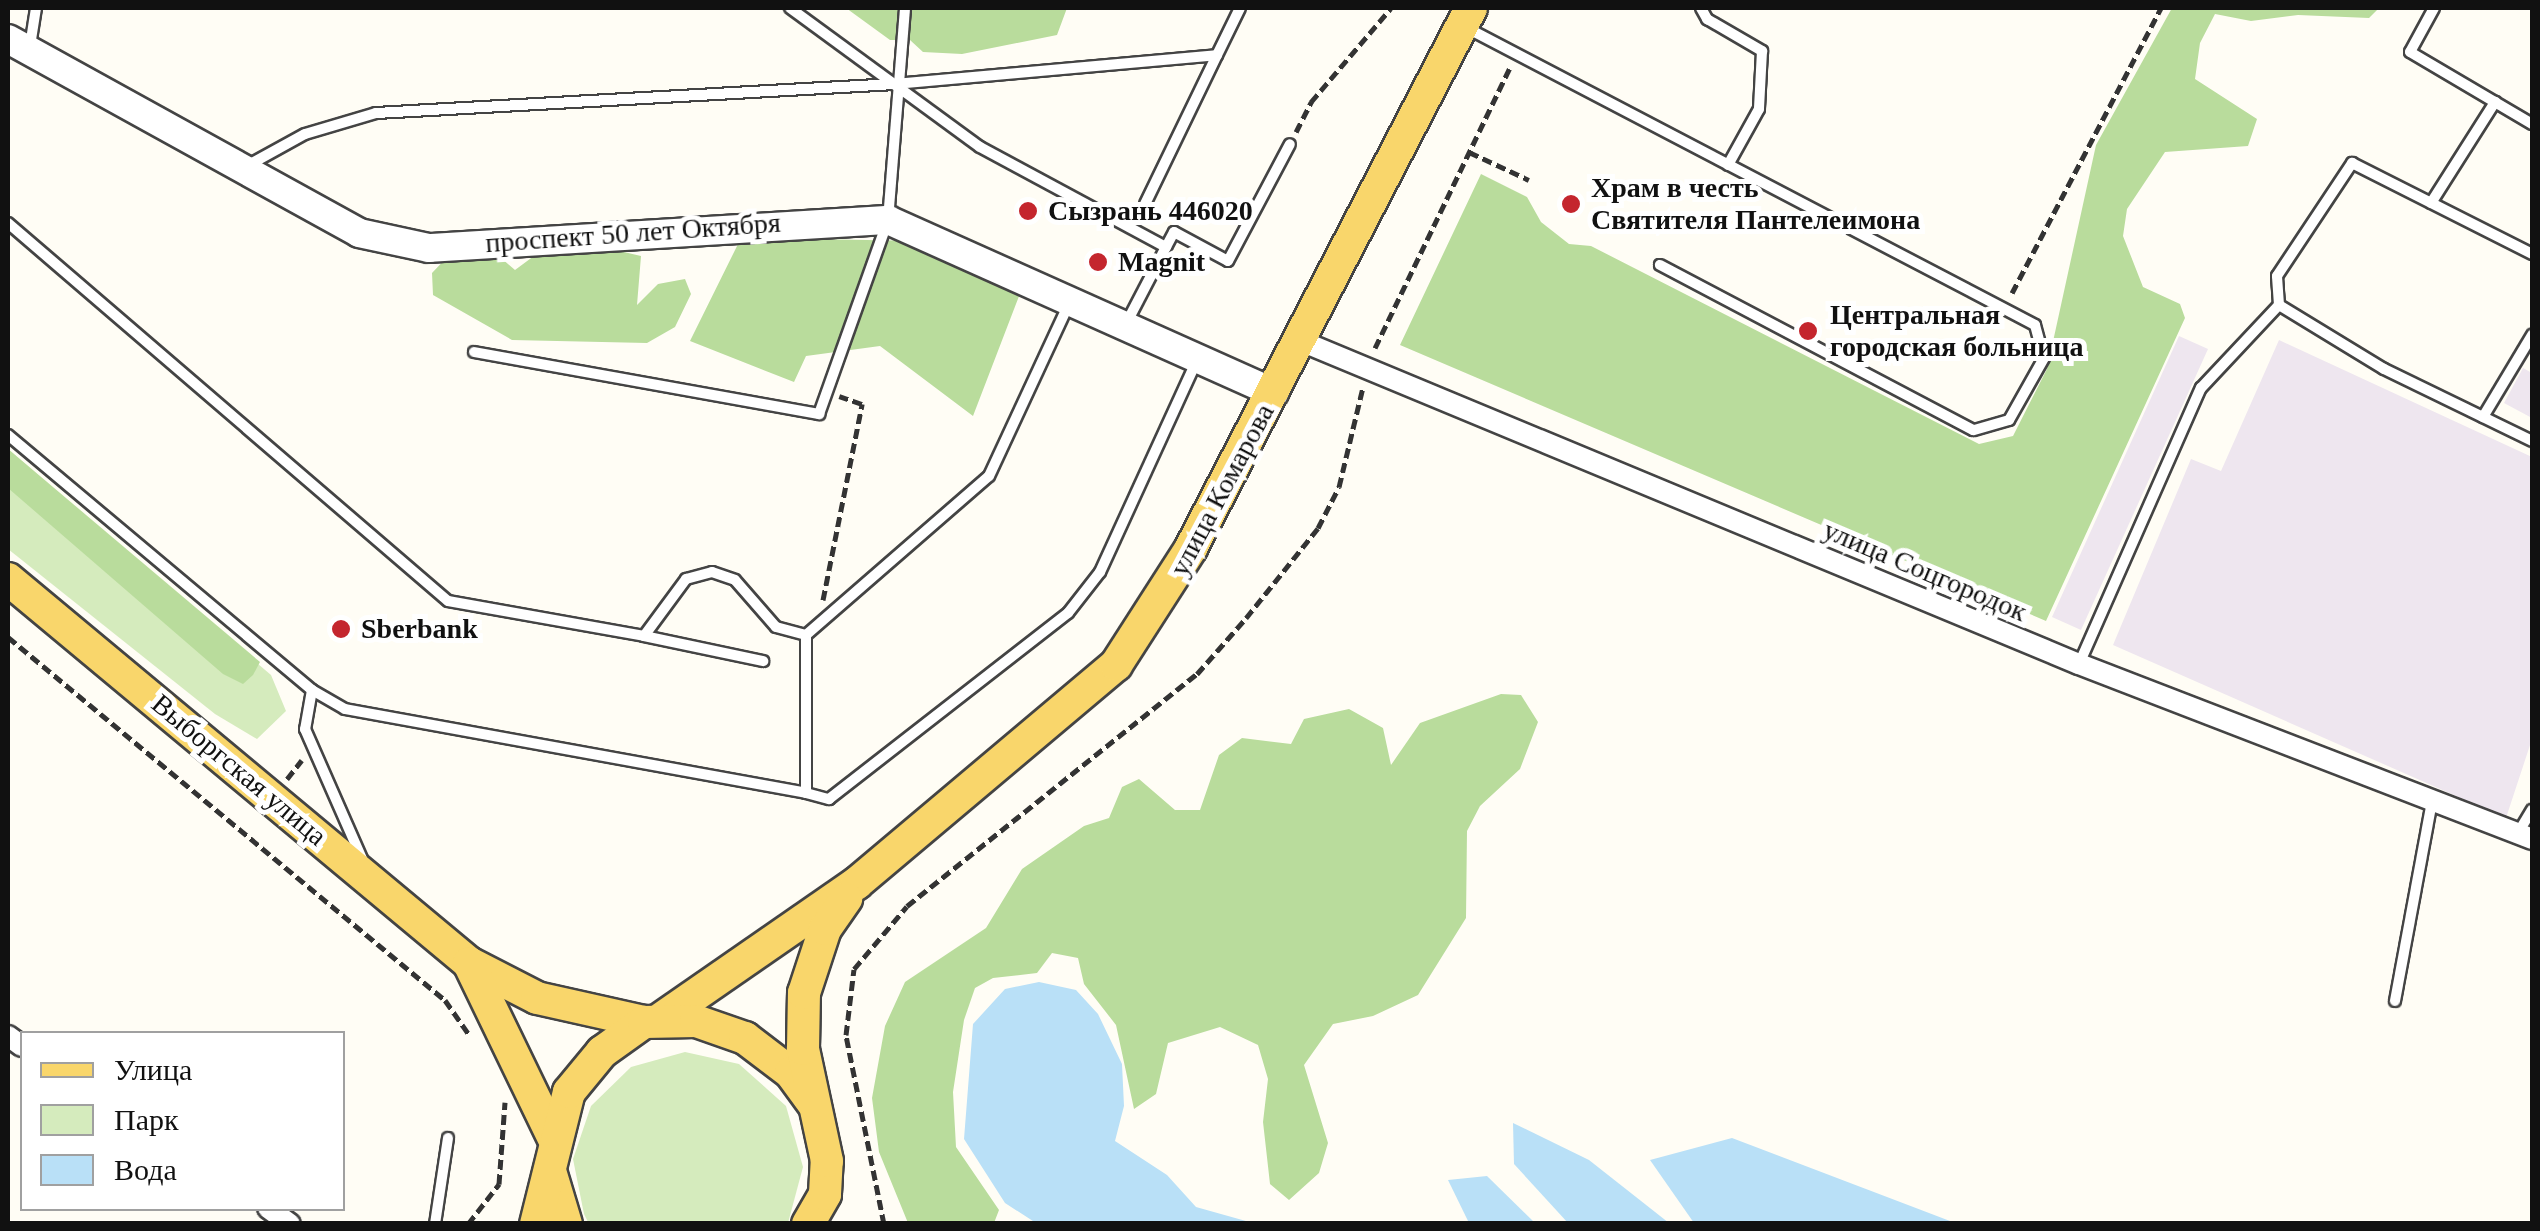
<!DOCTYPE html>
<meta charset="utf-8">
<style>
body{margin:0}
#map{position:relative;width:2540px;height:1231px;overflow:hidden;background:#fffdf5;font-family:"Times New Roman",serif}
div>[style]{position:absolute}
.industrial>*{inset:0;background:#eee6ef}
.green>*{inset:0;background:#d5ebbd}
.forest>*{inset:0;background:#b9dc9c}
.water>*{inset:0;background:#b9e0f7}
.path>*{height:5px;margin-top:-2.5px;transform-origin:0;background:repeating-linear-gradient(90deg,#333 0 10px,transparent 0 15px)}
.roads{filter:drop-shadow(2px 0 #444) drop-shadow(-2px 0 #444) drop-shadow(0 2px #444) drop-shadow(0 -2px #444)}
.service>*{height:10px;margin:-5px;padding:0 5px;transform-origin:5px;border-radius:5px;background:#fff}
.minor>*{height:20px;margin:-10px;padding:0 10px;transform-origin:10px;border-radius:10px;background:#fff}
.tertiary>*{height:28px;margin:-14px;padding:0 14px;transform-origin:14px;border-radius:14px;background:#fff}
.primary>*{height:32px;margin:-16px;padding:0 16px;transform-origin:16px;border-radius:16px;background:#f9d66b}
.dots>*{width:28px;height:28px;translate:-50% -50%;box-sizing:border-box;border:5px solid #fff;border-radius:50%}
span{translate:-50% -50%;white-space:nowrap;text-align:center;line-height:1.15;-webkit-text-stroke:10px #fff;paint-order:stroke}
.poi-label{font-size:28px;color:#111;font-weight:700}
.left{translate:0 -50%;text-align:left}
.street-label{font-size:28px;color:#111}
.frame{position:absolute;inset:0;border:10px solid #111;pointer-events:none}
.legend{position:absolute;left:20px;top:1031px;width:325px;height:180px;box-sizing:border-box;background:#fff;border:2px solid #a0a0a0;margin:0;padding:12px 18px;list-style:none;font-size:30px;color:#111}
.legend li{display:flex;align-items:center;gap:20px;height:50px}
.legend b{width:50px;border:2px solid #a0a0a0}
</style>
<div id="map">
<div class="industrial">
<div style="clip-path:polygon(2179px 336px,2208px 349px,2081px 630px,2052px 617px)"></div>
<div style="clip-path:polygon(2279px 340px,2532px 457px,2532px 739px,2506px 818px,2113px 645px,2191px 459px,2221px 471px)"></div>
<div style="clip-path:polygon(2523px 368px,2532px 373px,2532px 418px,2504px 403px)"></div>
</div>
<div class="green">
<div style="clip-path:polygon(8px 449px,271px 675px,286px 711px,257px 739px,215px 714px,8px 549px)"></div>
<div style="clip-path:polygon(685px 1052px,739px 1064px,786px 1106px,803px 1167px,788px 1223px,589px 1224px,584px 1214px,573px 1159px,591px 1106px,631px 1067px)"></div>
</div>
<div class="forest">
<div style="clip-path:polygon(846px 8px,1067px 8px,1057px 35px,962px 54px,923px 52px,910px 40px,890px 40px)"></div>
<div style="clip-path:polygon(2172px 8px,2379px 8px,2369px 18px,2298px 15px,2251px 21px,2215px 14px,2200px 43px,2195px 79px,2257px 119px,2248px 146px,2165px 152px,2127px 209px,2123px 236px,2143px 287px,2180px 304px,2185px 318px,2046px 621px,1400px 345px,1481px 174px,1527px 197px,1541px 222px,1569px 244px,1591px 246px,1979px 444px,2013px 436px,2047px 369px,2096px 145px)"></div>
<div style="clip-path:polygon(741px 238px,926px 241px,1021px 291px,973px 416px,880px 346px,806px 356px,794px 382px,690px 341px)"></div>
<div style="clip-path:polygon(611px 249px,641px 256px,637px 305px,658px 284px,685px 279px,691px 294px,675px 327px,647px 343px,512px 340px,433px 295px,432px 273px,452px 252px,493px 251px,515px 270px,538px 253px)"></div>
<div style="clip-path:polygon(8px 449px,260px 662px,253px 675px,243px 684px,223px 674px,8px 488px)"></div>
<div style="clip-path:polygon(1501px 694px,1521px 695px,1538px 722px,1520px 769px,1480px 806px,1467px 831px,1466px 918px,1418px 995px,1373px 1016px,1333px 1024px,1304px 1065px,1328px 1143px,1319px 1173px,1289px 1200px,1270px 1184px,1263px 1122px,1268px 1079px,1258px 1045px,1220px 1027px,1168px 1043px,1156px 1094px,1134px 1109px,1116px 1025px,1084px 984px,1078px 958px,1052px 953px,1037px 973px,993px 978px,975px 988px,964px 1020px,953px 1092px,956px 1147px,999px 1210px,994px 1223px,908px 1223px,879px 1152px,872px 1098px,885px 1026px,905px 982px,986px 928px,1022px 869px,1084px 826px,1109px 818px,1122px 787px,1139px 779px,1175px 810px,1200px 810px,1219px 755px,1242px 738px,1291px 744px,1304px 719px,1349px 709px,1383px 728px,1391px 765px,1420px 723px)"></div>
</div>
<div class="water">
<div style="clip-path:polygon(1039px 982px,1076px 990px,1098px 1014px,1122px 1064px,1124px 1106px,1115px 1141px,1167px 1175px,1196px 1207px,1253px 1223px,1036px 1223px,1005px 1203px,964px 1139px,973px 1024px,1005px 989px)"></div>
<div style="clip-path:polygon(1513px 1123px,1589px 1160px,1669px 1223px,1568px 1223px,1514px 1164px)"></div>
<div style="clip-path:polygon(1732px 1138px,1950px 1221px,1954px 1223px,1694px 1223px,1650px 1160px)"></div>
<div style="clip-path:polygon(1487px 1176px,1535px 1223px,1469px 1223px,1448px 1180px)"></div>
</div>
<div class="path">
<div style="left:1296px;top:132px;width:34px;rotate:-63deg"></div>
<div style="left:1311px;top:102px;width:123px;rotate:-49.6deg"></div>
<div style="left:1469px;top:152px;width:66px;rotate:25deg"></div>
<div style="left:2012px;top:293px;width:322px;rotate:-62.4deg"></div>
<div style="left:1375px;top:348px;width:310px;rotate:-64.3deg"></div>
<div style="left:823px;top:600px;width:200px;rotate:-78.7deg"></div>
<div style="left:862px;top:404px;width:24px;rotate:-161deg"></div>
<div style="left:8px;top:637px;width:568px;rotate:39.72deg"></div>
<div style="left:445px;top:1000px;width:44px;rotate:55.2deg"></div>
<div style="left:287px;top:779px;width:24px;rotate:-52deg"></div>
<div style="left:468px;top:1224px;width:51px;rotate:-52.2deg"></div>
<div style="left:499px;top:1184px;width:82px;rotate:-85.8deg"></div>
<div style="left:884px;top:1224px;width:193px;rotate:-101.4deg"></div>
<div style="left:846px;top:1035px;width:66px;rotate:-83.1deg"></div>
<div style="left:854px;top:969px;width:82px;rotate:-49.9deg"></div>
<div style="left:907px;top:906px;width:371px;rotate:-38.7deg"></div>
<div style="left:1197px;top:674px;width:74px;rotate:-48.8deg"></div>
<div style="left:1246px;top:618px;width:115px;rotate:-51.3deg"></div>
<div style="left:1318px;top:528px;width:46px;rotate:-62.9deg"></div>
<div style="left:1339px;top:487px;width:103px;rotate:-76.5deg"></div>
</div>
<div class="roads">
<div class="service">
<div style="left:790px;top:8px;width:235px;rotate:36.2deg"></div>
<div style="left:980px;top:147px;width:211px;rotate:28.3deg"></div>
<div style="left:1166px;top:247px;width:87px;rotate:117.5deg"></div>
<div style="left:1701px;top:8px;width:13px;rotate:61deg"></div>
<div style="left:1707px;top:19px;width:64px;rotate:30.2deg"></div>
<div style="left:1762px;top:51px;width:58px;rotate:93deg"></div>
<div style="left:1759px;top:109px;width:64px;rotate:119deg"></div>
<div style="left:2434px;top:8px;width:50px;rotate:118.6deg"></div>
<div style="left:2410px;top:52px;width:142px;rotate:30.5deg"></div>
<div style="left:1467px;top:28px;width:641px;rotate:27.6deg"></div>
<div style="left:2035px;top:325px;width:34px;rotate:75deg"></div>
<div style="left:2044px;top:358px;width:71px;rotate:119.4deg"></div>
<div style="left:2009px;top:420px;width:37px;rotate:164deg"></div>
<div style="left:1973px;top:430px;width:354px;rotate:-152.2deg"></div>
<div style="left:30px;top:46px;width:38px;rotate:-81deg"></div>
<div style="left:245px;top:167px;width:68px;rotate:-28.8deg"></div>
<div style="left:305px;top:134px;width:74px;rotate:-16.5deg"></div>
<div style="left:376px;top:113px;width:519px;rotate:-3.2deg"></div>
<div style="left:894px;top:84px;width:324px;rotate:-5.1deg"></div>
<div style="left:1217px;top:55px;width:52px;rotate:-63.9deg"></div>
<div style="left:2431px;top:203px;width:120px;rotate:-57.6deg"></div>
<div style="left:1145px;top:204px;width:165px;rotate:-64.2deg"></div>
<div style="left:8px;top:223px;width:580px;rotate:40.67deg"></div>
<div style="left:448px;top:601px;width:199px;rotate:10.1deg"></div>
<div style="left:644px;top:636px;width:71px;rotate:-53.6deg"></div>
<div style="left:686px;top:579px;width:27px;rotate:-15deg"></div>
<div style="left:712px;top:572px;width:24px;rotate:19deg"></div>
<div style="left:735px;top:580px;width:62px;rotate:48.9deg"></div>
<div style="left:776px;top:627px;width:31px;rotate:15deg"></div>
<div style="left:1166px;top:247px;width:17px;rotate:-62deg"></div>
<div style="left:1174px;top:232px;width:61px;rotate:28.2deg"></div>
<div style="left:1228px;top:261px;width:132px;rotate:-62.1deg"></div>
<div style="left:2279px;top:305px;width:29px;rotate:-94deg"></div>
<div style="left:2277px;top:276px;width:136px;rotate:-56.4deg"></div>
<div style="left:2352px;top:163px;width:202px;rotate:26.8deg"></div>
<div style="left:474px;top:352px;width:351px;rotate:10.2deg"></div>
<div style="left:819px;top:414px;width:206px;rotate:-70.4deg"></div>
<div style="left:888px;top:220px;width:213px;rotate:-85.4deg"></div>
<div style="left:2483px;top:417px;width:96px;rotate:-59.1deg"></div>
<div style="left:8px;top:435px;width:397px;rotate:40deg"></div>
<div style="left:312px;top:690px;width:38px;rotate:30deg"></div>
<div style="left:345px;top:709px;width:469px;rotate:10.3deg"></div>
<div style="left:806px;top:793px;width:158px;rotate:-90deg"></div>
<div style="left:806px;top:635px;width:242px;rotate:-41deg"></div>
<div style="left:989px;top:476px;width:190px;rotate:-65.1deg"></div>
<div style="left:644px;top:636px;width:122px;rotate:11.9deg"></div>
<div style="left:2079px;top:664px;width:302px;rotate:-66.2deg"></div>
<div style="left:2201px;top:388px;width:114px;rotate:-46.8deg"></div>
<div style="left:2279px;top:305px;width:123px;rotate:31.4deg"></div>
<div style="left:2384px;top:369px;width:165px;rotate:25.9deg"></div>
<div style="left:312px;top:690px;width:40px;rotate:100deg"></div>
<div style="left:305px;top:729px;width:144px;rotate:66.3deg"></div>
<div style="left:806px;top:793px;width:24px;rotate:15deg"></div>
<div style="left:829px;top:799px;width:303px;rotate:-37.9deg"></div>
<div style="left:1068px;top:613px;width:52px;rotate:-52deg"></div>
<div style="left:1100px;top:572px;width:233px;rotate:-65.4deg"></div>
<div style="left:2518px;top:833px;width:27px;rotate:-59deg"></div>
<div style="left:2395px;top:1001px;width:203px;rotate:-79.5deg"></div>
<div style="left:435px;top:1224px;width:87px;rotate:-81.4deg"></div>
</div>
<div class="minor">
<div style="left:1301px;top:341px;width:842px;rotate:22.55deg"></div>
<div style="left:2079px;top:664px;width:486px;rotate:21.1deg"></div>
<div style="left:8px;top:1036px;width:17px;rotate:36deg"></div>
<div style="left:268px;top:1208px;width:27px;rotate:36deg"></div>
</div>
<div class="tertiary">
<div style="left:8px;top:39px;width:401px;rotate:28.9deg"></div>
<div style="left:359px;top:233px;width:72px;rotate:12.1deg"></div>
<div style="left:429px;top:248px;width:460px;rotate:-3.5deg"></div>
<div style="left:888px;top:220px;width:423px;rotate:24.1deg"></div>
</div>
<div class="primary">
<div style="left:8px;top:579px;width:600px;rotate:39.79deg"></div>
<div style="left:469px;top:963px;width:76px;rotate:27.2deg"></div>
<div style="left:537px;top:998px;width:110px;rotate:12.6deg"></div>
<div style="left:469px;top:963px;width:193px;rotate:64.2deg"></div>
<div style="left:662px;top:1018px;width:237px;rotate:-34.7deg"></div>
<div style="left:857px;top:883px;width:339px;rotate:-40.1deg"></div>
<div style="left:1116px;top:665px;width:139px;rotate:-57.3deg"></div>
<div style="left:1191px;top:548px;width:608px;rotate:-62.59deg"></div>
<div style="left:551px;top:1174px;width:52px;rotate:73.3deg"></div>
<div style="left:536px;top:1224px;width:136px;rotate:-76deg"></div>
<div style="left:569px;top:1092px;width:52px;rotate:-50.5deg"></div>
<div style="left:602px;top:1052px;width:52px;rotate:-35.5deg"></div>
<div style="left:644px;top:1022px;width:52px;rotate:-1.1deg"></div>
<div style="left:696px;top:1021px;width:52px;rotate:19.1deg"></div>
<div style="left:745px;top:1038px;width:58px;rotate:37.3deg"></div>
<div style="left:791px;top:1073px;width:37px;rotate:54deg"></div>
<div style="left:808px;top:1224px;width:34px;rotate:-60deg"></div>
<div style="left:825px;top:1194px;width:33px;rotate:-87deg"></div>
<div style="left:827px;top:1161px;width:115px;rotate:-102.1deg"></div>
<div style="left:803px;top:1049px;width:56px;rotate:-89deg"></div>
<div style="left:804px;top:993px;width:67px;rotate:-71.8deg"></div>
<div style="left:825px;top:929px;width:37px;rotate:-55deg"></div>
</div>
</div>
<div class="dots">
<div style="left:1571px;top:204px;background:#c4262e"></div>
<div style="left:1028px;top:211px;background:#c4262e"></div>
<div style="left:1098px;top:262px;background:#c4262e"></div>
<div style="left:1808px;top:331px;background:#c4262e"></div>
<div style="left:341px;top:629px;background:#c4262e"></div>
</div>
<div class="poi-label">
<span class="left" style="left:1591px;top:204px">Храм в честь<br>Святителя Пантелеимона</span>
<span class="left" style="left:1048px;top:211px">Сызрань 446020</span>
<span class="left" style="left:1118px;top:262px">Magnit</span>
<span class="left" style="left:1830px;top:331px">Центральная<br>городская больница</span>
<span class="left" style="left:361px;top:629px">Sberbank</span>
</div>
<div class="street-label">
<span style="left:633px;top:233px;rotate:-4deg">проспект 50 лет Октября</span>
<span style="left:1222px;top:490px;rotate:-62deg">улица Комарова</span>
<span style="left:1925px;top:571px;rotate:23deg">улица Соцгородок</span>
<span style="left:239px;top:770px;rotate:40deg">Выборгская улица</span>
</div>
<div class="frame"></div>
<ul class="legend">
<li><b style="height:12px;background:#f9d66b"></b>Улица</li>
<li><b style="height:28px;background:#d5ebbd"></b>Парк</li>
<li><b style="height:28px;background:#b9e0f7"></b>Вода</li>
</ul>
</div>
